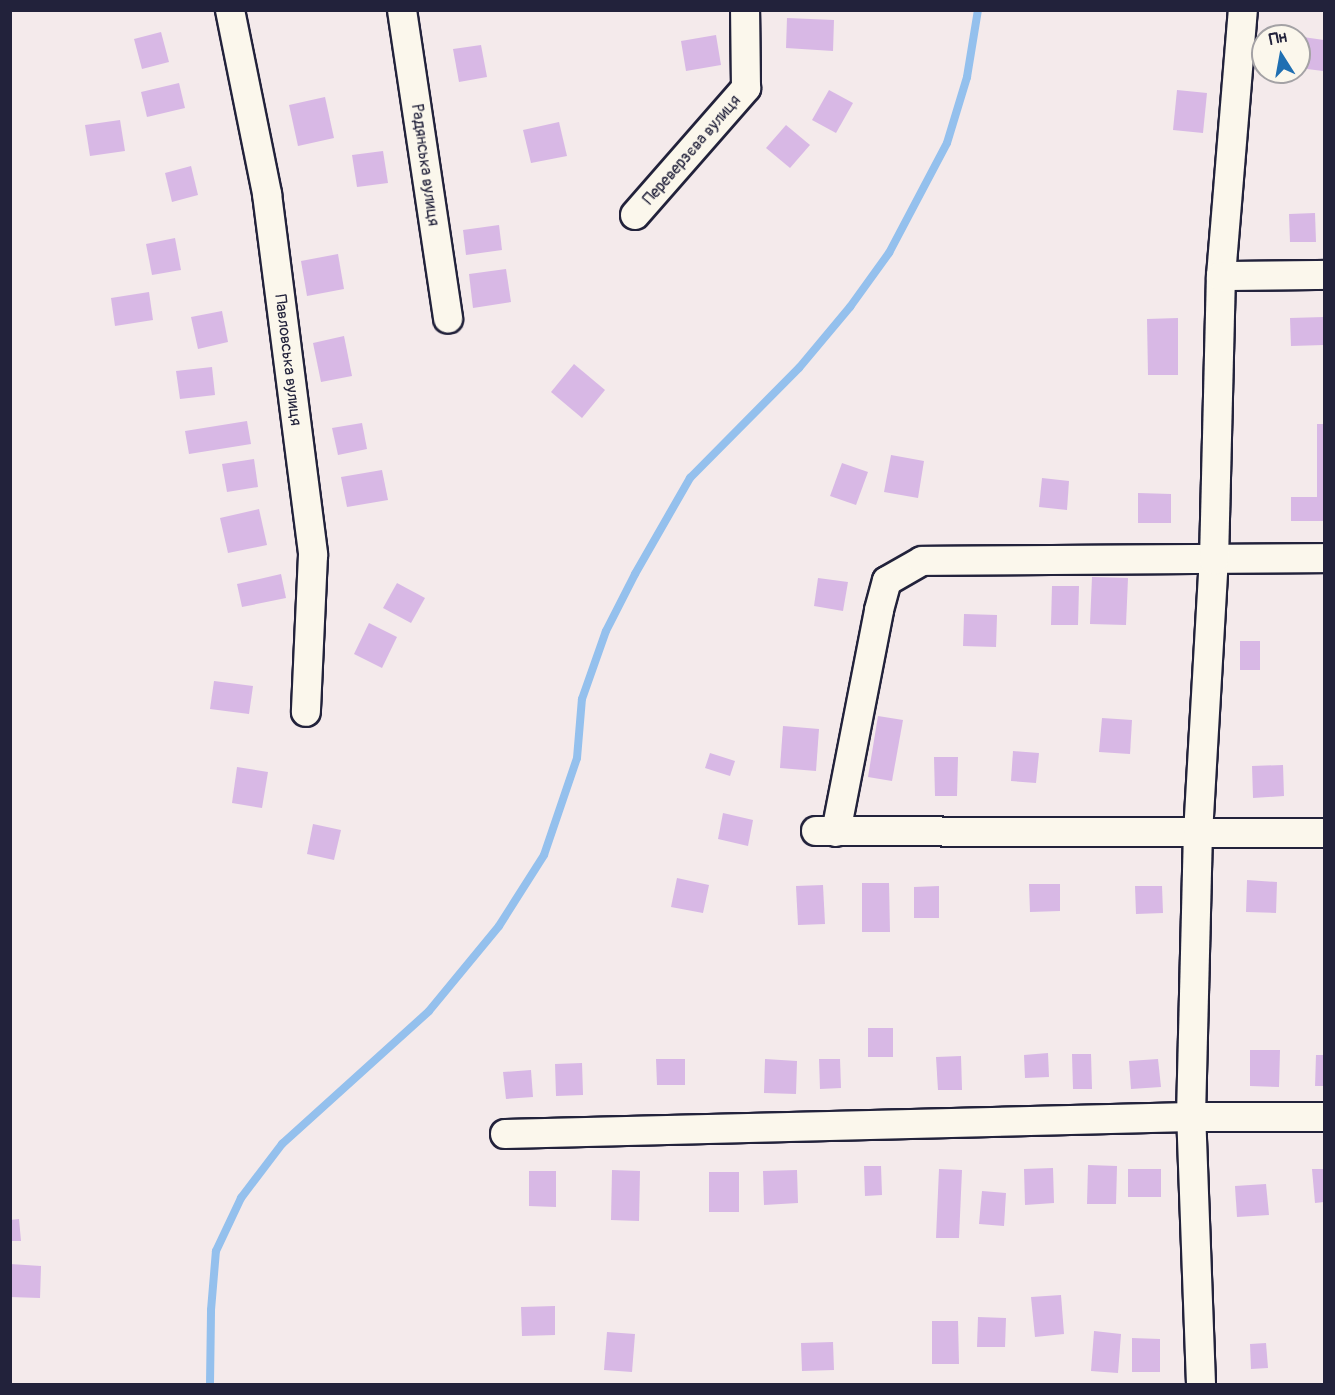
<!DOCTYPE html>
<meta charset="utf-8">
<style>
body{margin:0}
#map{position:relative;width:1335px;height:1395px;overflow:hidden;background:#f4eaeb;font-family:Pangolin,sans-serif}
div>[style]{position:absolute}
.stream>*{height:8px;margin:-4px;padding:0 4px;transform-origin:4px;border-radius:4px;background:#94c0ed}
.building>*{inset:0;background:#d8b8e5}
.roads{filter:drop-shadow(2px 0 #22223b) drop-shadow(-2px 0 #22223b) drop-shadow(0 2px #22223b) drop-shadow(0 -2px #22223b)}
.minor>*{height:28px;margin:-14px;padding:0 14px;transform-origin:14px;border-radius:14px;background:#fbf7ec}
span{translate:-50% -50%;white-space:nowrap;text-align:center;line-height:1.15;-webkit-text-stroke:4.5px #fbf7ec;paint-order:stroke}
.street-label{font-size:16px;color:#22223b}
.frame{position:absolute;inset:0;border:12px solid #22223b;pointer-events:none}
.north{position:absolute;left:1251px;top:24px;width:60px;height:60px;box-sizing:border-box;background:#fbf7ec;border:2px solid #a4a2a5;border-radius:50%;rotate:349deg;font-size:16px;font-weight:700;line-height:24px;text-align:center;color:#22223b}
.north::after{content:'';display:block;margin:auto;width:21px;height:27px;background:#1f6fb2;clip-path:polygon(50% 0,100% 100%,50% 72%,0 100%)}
</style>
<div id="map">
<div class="stream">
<div style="left:210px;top:1384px;width:74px;rotate:-89.2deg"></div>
<div style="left:211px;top:1310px;width:59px;rotate:-85.2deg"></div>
<div style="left:216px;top:1251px;width:59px;rotate:-64.7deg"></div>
<div style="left:241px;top:1198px;width:68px;rotate:-52.8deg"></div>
<div style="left:282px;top:1144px;width:198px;rotate:-42.1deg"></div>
<div style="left:429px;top:1011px;width:110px;rotate:-50.5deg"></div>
<div style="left:499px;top:926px;width:84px;rotate:-57.6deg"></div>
<div style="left:544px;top:855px;width:102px;rotate:-71.2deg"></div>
<div style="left:577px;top:758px;width:59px;rotate:-85.2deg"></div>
<div style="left:582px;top:699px;width:72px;rotate:-70.6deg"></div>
<div style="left:606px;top:631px;width:64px;rotate:-63deg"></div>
<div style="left:635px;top:574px;width:111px;rotate:-60.2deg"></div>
<div style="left:690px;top:478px;width:155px;rotate:-45.3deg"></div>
<div style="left:799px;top:368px;width:80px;rotate:-50.1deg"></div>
<div style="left:850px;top:307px;width:67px;rotate:-54.2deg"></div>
<div style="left:889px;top:253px;width:124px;rotate:-62.2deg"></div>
<div style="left:947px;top:143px;width:69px;rotate:-73.1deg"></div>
<div style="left:967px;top:77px;width:68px;rotate:-80.7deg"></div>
</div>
<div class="building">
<div style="clip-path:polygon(787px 18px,834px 20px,833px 51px,786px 48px)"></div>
<div style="clip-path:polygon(161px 32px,169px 62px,142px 69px,134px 39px)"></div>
<div style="clip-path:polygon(716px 35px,721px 65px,686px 71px,681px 41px)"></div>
<div style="clip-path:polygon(1303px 37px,1324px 40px,1323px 71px,1299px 68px)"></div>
<div style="clip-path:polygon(481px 45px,487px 77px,459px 82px,453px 49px)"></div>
<div style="clip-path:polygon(179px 83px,185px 108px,147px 117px,141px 92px)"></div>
<div style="clip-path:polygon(829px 90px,853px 103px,836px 133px,812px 120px)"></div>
<div style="clip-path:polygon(1177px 90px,1207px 93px,1203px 133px,1173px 130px)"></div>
<div style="clip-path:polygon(325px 97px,334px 138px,298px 146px,289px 105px)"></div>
<div style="clip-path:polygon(120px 120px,125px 151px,90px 156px,85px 125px)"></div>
<div style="clip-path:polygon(559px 122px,567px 156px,531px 163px,523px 130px)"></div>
<div style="clip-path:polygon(786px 125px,810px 145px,790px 168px,766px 148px)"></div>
<div style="clip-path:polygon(383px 151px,388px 183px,357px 187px,352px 155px)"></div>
<div style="clip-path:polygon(191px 166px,198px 195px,172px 202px,165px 173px)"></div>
<div style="clip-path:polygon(1315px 213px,1316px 242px,1290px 242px,1289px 214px)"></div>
<div style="clip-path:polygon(499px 225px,502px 250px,466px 255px,463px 230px)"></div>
<div style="clip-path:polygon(175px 238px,181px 270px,152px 275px,146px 244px)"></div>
<div style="clip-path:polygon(338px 254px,344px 289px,307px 296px,301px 261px)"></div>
<div style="clip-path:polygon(506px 269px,511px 302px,473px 308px,469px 274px)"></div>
<div style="clip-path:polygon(149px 292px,153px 320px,115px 326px,111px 298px)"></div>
<div style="clip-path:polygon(222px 311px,228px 342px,198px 349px,191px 317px)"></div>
<div style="clip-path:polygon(1324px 317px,1324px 345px,1291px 346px,1290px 318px)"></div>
<div style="clip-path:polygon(1178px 318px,1178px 375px,1148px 375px,1147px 319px)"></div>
<div style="clip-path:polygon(344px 336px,352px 376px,321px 382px,313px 343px)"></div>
<div style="clip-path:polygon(574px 364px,605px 390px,582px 418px,551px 392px)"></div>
<div style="clip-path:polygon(212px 367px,215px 395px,180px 399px,176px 371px)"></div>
<div style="clip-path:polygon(247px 421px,251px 444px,189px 454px,185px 431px)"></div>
<div style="clip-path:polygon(362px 423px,367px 449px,338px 455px,332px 428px)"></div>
<div style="clip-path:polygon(1317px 424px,1324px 424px,1324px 521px,1291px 521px,1291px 497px,1317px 497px)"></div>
<div style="clip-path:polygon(891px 455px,924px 461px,918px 498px,884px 492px)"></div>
<div style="clip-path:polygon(254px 459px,258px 487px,227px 492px,222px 464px)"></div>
<div style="clip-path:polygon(842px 463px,868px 472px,856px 505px,830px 496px)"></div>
<div style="clip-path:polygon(382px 470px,388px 500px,347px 507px,341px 477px)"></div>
<div style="clip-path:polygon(1042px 478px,1069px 481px,1067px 510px,1039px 507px)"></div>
<div style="clip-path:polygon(1138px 493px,1171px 494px,1171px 523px,1138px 523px)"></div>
<div style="clip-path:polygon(259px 509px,267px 545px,228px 553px,220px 518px)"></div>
<div style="clip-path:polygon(281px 574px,286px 598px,242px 607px,237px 584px)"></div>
<div style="clip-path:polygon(1092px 577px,1128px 578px,1126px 625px,1090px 624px)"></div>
<div style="clip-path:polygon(818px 578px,848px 582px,843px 611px,814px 606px)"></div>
<div style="clip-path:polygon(397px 583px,425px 598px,411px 623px,383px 608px)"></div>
<div style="clip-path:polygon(1052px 586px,1079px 586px,1078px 625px,1051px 625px)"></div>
<div style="clip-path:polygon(964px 614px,997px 615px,996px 647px,963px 646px)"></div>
<div style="clip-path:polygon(369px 623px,397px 637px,382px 668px,354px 654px)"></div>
<div style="clip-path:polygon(1240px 641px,1260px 641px,1260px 670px,1240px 670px)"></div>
<div style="clip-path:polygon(214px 681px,253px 686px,249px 714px,210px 709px)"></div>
<div style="clip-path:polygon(878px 716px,903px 720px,892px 781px,868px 777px)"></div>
<div style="clip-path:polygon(1102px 718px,1132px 720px,1130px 754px,1099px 752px)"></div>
<div style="clip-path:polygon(783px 726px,819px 729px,816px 771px,780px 768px)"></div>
<div style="clip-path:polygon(1013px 751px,1039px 753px,1036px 783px,1011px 781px)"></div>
<div style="clip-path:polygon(710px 753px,735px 761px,730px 776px,705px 768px)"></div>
<div style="clip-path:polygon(934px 757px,958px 757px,957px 796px,935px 796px)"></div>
<div style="clip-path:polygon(1283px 765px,1284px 796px,1253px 798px,1252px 766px)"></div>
<div style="clip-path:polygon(237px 767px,268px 772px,262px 808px,232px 803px)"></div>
<div style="clip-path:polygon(723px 813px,753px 820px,748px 846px,718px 839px)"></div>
<div style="clip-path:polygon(313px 824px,341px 830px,334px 860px,307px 854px)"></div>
<div style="clip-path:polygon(677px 878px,709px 885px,703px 913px,671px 907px)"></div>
<div style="clip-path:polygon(1247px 880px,1277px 882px,1276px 913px,1246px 912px)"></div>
<div style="clip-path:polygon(862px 883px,889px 883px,890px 932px,862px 932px)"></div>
<div style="clip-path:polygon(1029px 884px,1060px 884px,1060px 911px,1030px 912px)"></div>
<div style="clip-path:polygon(823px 885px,825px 924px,798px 925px,796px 886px)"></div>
<div style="clip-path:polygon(939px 886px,939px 918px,914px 918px,914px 887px)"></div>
<div style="clip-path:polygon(1135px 886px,1162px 886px,1163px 913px,1136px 914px)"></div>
<div style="clip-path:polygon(868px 1028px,893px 1028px,893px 1057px,868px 1057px)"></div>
<div style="clip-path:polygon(1250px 1050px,1280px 1050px,1279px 1087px,1250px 1086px)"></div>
<div style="clip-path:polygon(1048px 1053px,1049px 1077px,1025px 1078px,1024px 1055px)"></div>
<div style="clip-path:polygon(1072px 1054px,1091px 1054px,1092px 1089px,1073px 1089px)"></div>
<div style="clip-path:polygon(1316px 1055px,1324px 1055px,1324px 1086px,1315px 1086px)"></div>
<div style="clip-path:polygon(961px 1056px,962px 1090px,938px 1090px,936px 1057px)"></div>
<div style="clip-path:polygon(656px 1059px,685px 1059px,685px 1085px,657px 1085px)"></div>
<div style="clip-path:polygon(765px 1059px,797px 1061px,796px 1094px,764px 1093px)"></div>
<div style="clip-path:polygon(819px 1059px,840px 1059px,841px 1088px,820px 1089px)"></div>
<div style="clip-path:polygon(1158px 1059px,1161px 1087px,1131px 1089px,1129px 1061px)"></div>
<div style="clip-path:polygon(582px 1063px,583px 1095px,556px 1096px,555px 1064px)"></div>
<div style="clip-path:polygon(531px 1070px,533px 1097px,506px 1099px,503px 1072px)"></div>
<div style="clip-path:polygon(1088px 1165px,1117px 1166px,1116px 1204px,1087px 1204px)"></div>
<div style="clip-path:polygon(864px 1166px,881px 1166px,882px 1195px,865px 1196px)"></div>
<div style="clip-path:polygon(1053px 1168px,1054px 1203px,1025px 1205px,1024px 1169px)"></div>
<div style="clip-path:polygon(939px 1169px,962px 1170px,959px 1238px,936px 1238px)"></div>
<div style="clip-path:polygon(1128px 1169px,1161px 1169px,1161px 1197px,1128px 1197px)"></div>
<div style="clip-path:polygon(1312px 1169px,1324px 1169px,1324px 1202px,1315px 1203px)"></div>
<div style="clip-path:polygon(612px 1170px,640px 1171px,639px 1221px,611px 1220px)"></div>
<div style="clip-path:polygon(797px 1170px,798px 1203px,764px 1205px,763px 1171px)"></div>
<div style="clip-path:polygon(529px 1171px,556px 1171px,556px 1207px,529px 1206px)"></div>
<div style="clip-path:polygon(709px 1172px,739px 1172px,739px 1212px,709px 1212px)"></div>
<div style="clip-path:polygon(1266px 1184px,1269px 1215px,1237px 1217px,1235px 1186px)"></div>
<div style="clip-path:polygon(982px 1191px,1006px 1193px,1004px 1226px,979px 1224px)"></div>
<div style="clip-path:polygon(19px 1219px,21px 1241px,10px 1241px,10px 1220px)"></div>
<div style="clip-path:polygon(10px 1264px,41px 1266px,40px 1298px,10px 1297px)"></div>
<div style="clip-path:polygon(1061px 1295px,1064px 1334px,1035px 1337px,1031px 1297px)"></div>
<div style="clip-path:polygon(555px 1306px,555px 1335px,522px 1336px,521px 1307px)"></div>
<div style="clip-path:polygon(978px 1317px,1006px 1318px,1005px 1347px,977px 1347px)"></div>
<div style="clip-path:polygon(932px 1321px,958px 1321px,959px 1364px,932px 1364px)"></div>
<div style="clip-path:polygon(1094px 1331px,1121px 1334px,1118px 1373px,1091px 1371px)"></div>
<div style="clip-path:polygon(607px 1332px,635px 1334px,632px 1372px,604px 1370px)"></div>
<div style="clip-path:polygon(1132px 1338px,1160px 1339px,1160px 1372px,1132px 1372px)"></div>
<div style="clip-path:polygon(833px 1342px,834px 1370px,802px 1371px,801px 1343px)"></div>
<div style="clip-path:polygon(1266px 1343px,1268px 1368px,1251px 1369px,1250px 1344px)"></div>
</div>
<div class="roads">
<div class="minor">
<div style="left:230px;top:10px;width:188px;rotate:78.6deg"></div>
<div style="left:267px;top:194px;width:364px;rotate:82.7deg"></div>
<div style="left:313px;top:555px;width:157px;rotate:92.6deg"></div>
<div style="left:402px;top:10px;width:312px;rotate:81.5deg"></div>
<div style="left:635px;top:215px;width:169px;rotate:-48.8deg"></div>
<div style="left:746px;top:88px;width:78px;rotate:-90.7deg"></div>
<div style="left:1221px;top:276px;width:267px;rotate:-85.3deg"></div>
<div style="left:816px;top:831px;width:508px;rotate:0.23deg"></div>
<div style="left:836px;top:832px;width:226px;rotate:-79deg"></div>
<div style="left:879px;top:610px;width:30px;rotate:-75deg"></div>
<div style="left:887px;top:581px;width:40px;rotate:-29.7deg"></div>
<div style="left:922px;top:561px;width:402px;rotate:-0.4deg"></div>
<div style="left:505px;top:1134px;width:686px;rotate:-1.42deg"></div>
<div style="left:1191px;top:1117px;width:133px"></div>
<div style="left:1201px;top:1384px;width:267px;rotate:-92.1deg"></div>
<div style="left:1191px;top:1117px;width:283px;rotate:-88.6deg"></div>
<div style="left:1198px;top:834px;width:274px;rotate:-86.7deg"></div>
<div style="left:1214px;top:560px;width:284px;rotate:-88.6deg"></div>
<div style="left:1221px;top:276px;width:103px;rotate:-0.6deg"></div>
</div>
</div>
<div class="street-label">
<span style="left:692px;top:150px;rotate:-49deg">Переверзєва вулиця</span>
<span style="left:425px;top:165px;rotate:82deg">Радянська вулиця</span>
<span style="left:288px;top:360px;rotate:83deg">Павловська вулиця</span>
</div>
<div class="frame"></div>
<div class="north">Пн</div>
</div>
